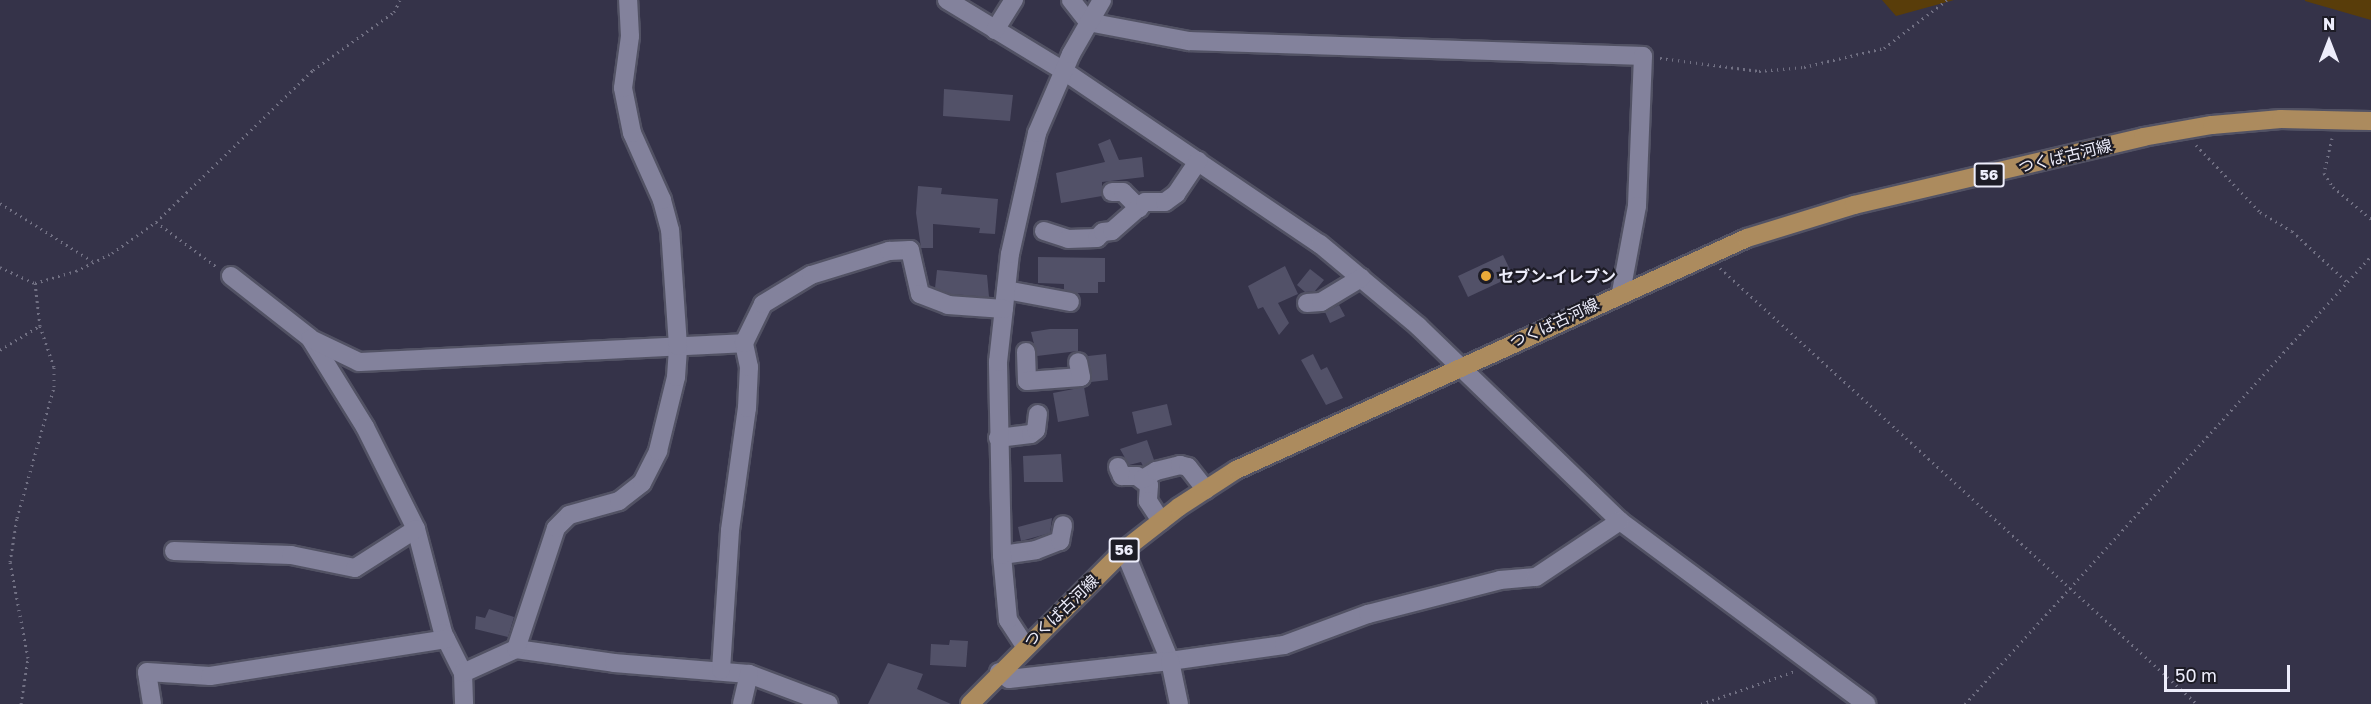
<!DOCTYPE html>
<meta charset="utf-8">
<style>
body{margin:0}
#map{position:relative;width:2371px;height:704px;overflow:hidden;background:#353349;font-family:"Golos Text","Noto Sans JP",sans-serif}
div>[style]{position:absolute}
.green>*{inset:0;background:#593d0a}
.building>*{inset:0;background:#525168}
.path>*{height:3px;margin-top:-1.5px;transform-origin:0;background:repeating-linear-gradient(90deg,#717083 0 1.5px,transparent 0 6px)}
.roads{filter:drop-shadow(2px 0 #525264) drop-shadow(-2px 0 #525264) drop-shadow(0 2px #525264) drop-shadow(0 -2px #525264)}
.minor>*{height:18px;margin:-9px;padding:0 9px;transform-origin:9px;border-radius:9px;background:#83829c}
.major>*{height:18px;margin:-9px;padding:0 9px;transform-origin:9px;border-radius:9px;background:#ac8b5e}
.dots>*{width:16px;height:16px;translate:-50% -50%;box-sizing:border-box;border:3px solid #1d1c26;border-radius:50%}
span{translate:-50% -50%;white-space:nowrap;text-align:center;line-height:1.15;-webkit-text-stroke:4.5px #1d1c26;paint-order:stroke}
.shield-label span{padding:2px 4px;background:#1d1c26;border:2px solid;border-radius:4px;-webkit-text-stroke-width:0}
.shield-label{font-size:15px;color:#ededfb;font-weight:700}
.street-label{font-size:16px;color:#ededfb}
.poi-label{font-size:16px;color:#ededfb;font-weight:700}
.left{translate:0 -50%;text-align:left}
.north{position:absolute;left:2299px;top:12px;width:60px;height:60px;-webkit-text-stroke:4px #1d1c26;paint-order:stroke;rotate:0deg;font-size:16px;font-weight:700;line-height:24px;text-align:center;color:#ededfb}
.north::after{content:'';display:block;margin:auto;width:21px;height:27px;background:#ededfb;clip-path:polygon(50% 0,100% 100%,50% 72%,0 100%)}
.scale{position:absolute;left:2164px;top:665px;width:126px;height:27px;box-sizing:border-box;border:3px solid #ededfb;border-top:0;padding-left:8px;font-size:18px;line-height:21px;white-space:nowrap;color:#ededfb;-webkit-text-stroke:4px #1d1c26;paint-order:stroke}
</style>
<div id="map">
<div class="green">
<div style="clip-path:polygon(1882px 0,1954px 0,1896px 16px)"></div>
<div style="clip-path:polygon(2371px 0,2371px 20px,2305px 1px,2305px 0)"></div>
</div>
<div class="building">
<div style="clip-path:polygon(944px 89px,1013px 95px,1010px 121px,943px 116px)"></div>
<div style="clip-path:polygon(1110px 139px,1119px 160px,1142px 157px,1144px 177px,1102px 182px,1102px 196px,1061px 203px,1056px 173px,1105px 162px,1098px 144px)"></div>
<div style="clip-path:polygon(918px 186px,942px 188px,941px 194px,998px 199px,995px 234px,979px 233px,980px 228px,933px 224px,933px 248px,921px 248px,916px 213px)"></div>
<div style="clip-path:polygon(1503px 255px,1513px 276px,1468px 297px,1458px 276px)"></div>
<div style="clip-path:polygon(1038px 257px,1105px 258px,1105px 282px,1098px 282px,1098px 293px,1077px 293px,1064px 290px,1064px 284px,1038px 283px)"></div>
<div style="clip-path:polygon(1285px 266px,1298px 294px,1278px 303px,1289px 323px,1279px 335px,1263px 307px,1258px 309px,1248px 286px)"></div>
<div style="clip-path:polygon(1310px 269px,1324px 280px,1315px 291px,1305px 292px,1297px 285px)"></div>
<div style="clip-path:polygon(937px 270px,987px 275px,989px 297px,951px 294px,935px 288px)"></div>
<div style="clip-path:polygon(1339px 305px,1345px 316px,1330px 323px,1325px 312px)"></div>
<div style="clip-path:polygon(1050px 329px,1078px 329px,1078px 351px,1037px 356px,1031px 332px)"></div>
<div style="clip-path:polygon(1106px 354px,1108px 380px,1091px 382px,1088px 356px)"></div>
<div style="clip-path:polygon(1313px 354px,1321px 370px,1327px 367px,1343px 398px,1326px 405px,1301px 360px)"></div>
<div style="clip-path:polygon(1084px 387px,1089px 416px,1058px 422px,1053px 393px)"></div>
<div style="clip-path:polygon(1167px 404px,1172px 425px,1137px 434px,1132px 412px)"></div>
<div style="clip-path:polygon(1147px 440px,1154px 460px,1143px 466px,1141px 462px,1129px 465px,1120px 449px)"></div>
<div style="clip-path:polygon(1061px 454px,1063px 482px,1024px 482px,1023px 456px)"></div>
<div style="clip-path:polygon(1052px 518px,1050px 533px,1021px 541px,1018px 527px)"></div>
<div style="clip-path:polygon(489px 609px,514px 617px,508px 637px,475px 629px,476px 616px,485px 618px)"></div>
<div style="clip-path:polygon(950px 640px,968px 641px,966px 667px,930px 665px,931px 644px,949px 645px)"></div>
<div style="clip-path:polygon(888px 663px,923px 674px,917px 689px,951px 704px,868px 704px)"></div>
</div>
<div class="path">
<div style="left:1660px;top:58px;width:100px;rotate:7.5deg"></div>
<div style="left:1759px;top:71px;width:45px;rotate:-5.1deg"></div>
<div style="left:1804px;top:67px;width:82px;rotate:-13.4deg"></div>
<div style="left:1884px;top:48px;width:79px;rotate:-37.3deg"></div>
<div style="left:2332px;top:138px;width:36px;rotate:103deg"></div>
<div style="left:2324px;top:173px;width:17px;rotate:57deg"></div>
<div style="left:2333px;top:187px;width:50px;rotate:40.1deg"></div>
<div style="left:2196px;top:145px;width:93px;rotate:46.3deg"></div>
<div style="left:2260px;top:212px;width:37px;rotate:31deg"></div>
<div style="left:2292px;top:231px;width:75px;rotate:42.8deg"></div>
<div style="left:0;top:203px;width:109px;rotate:32.2deg"></div>
<div style="left:156px;top:222px;width:76px;rotate:36.4deg"></div>
<div style="left:0;top:267px;width:38px;rotate:25deg"></div>
<div style="left:35px;top:283px;width:43px;rotate:-16.3deg"></div>
<div style="left:76px;top:271px;width:40px;rotate:-26.6deg"></div>
<div style="left:112px;top:253px;width:54px;rotate:-35.2deg"></div>
<div style="left:156px;top:222px;width:219px;rotate:-44.1deg"></div>
<div style="left:313px;top:70px;width:100px;rotate:-35.6deg"></div>
<div style="left:394px;top:12px;width:13px;rotate:-63deg"></div>
<div style="left:1720px;top:268px;width:646px;rotate:42.43deg"></div>
<div style="left:0;top:350px;width:46px;rotate:-31.6deg"></div>
<div style="left:21px;top:704px;width:47px;rotate:-81.3deg"></div>
<div style="left:28px;top:658px;width:98px;rotate:-100.6deg"></div>
<div style="left:10px;top:562px;width:45px;rotate:-81deg"></div>
<div style="left:17px;top:518px;width:136px;rotate:-74.2deg"></div>
<div style="left:54px;top:387px;width:20px;rotate:-90deg"></div>
<div style="left:54px;top:367px;width:43px;rotate:-108.9deg"></div>
<div style="left:40px;top:326px;width:43px;rotate:-96.6deg"></div>
<div style="left:1701px;top:704px;width:100px;rotate:-19.3deg"></div>
<div style="left:1965px;top:704px;width:605px;rotate:-47.82deg"></div>
</div>
<div class="roads">
<div class="minor">
<div style="left:947px;top:0;width:137px;rotate:31.3deg"></div>
<div style="left:1064px;top:71px;width:309px;rotate:34.1deg"></div>
<div style="left:1320px;top:244px;width:128px;rotate:39.9deg"></div>
<div style="left:1418px;top:326px;width:281px;rotate:44deg"></div>
<div style="left:1620px;top:521px;width:307px;rotate:36.6deg"></div>
<div style="left:1071px;top:0;width:28px;rotate:52deg"></div>
<div style="left:1088px;top:22px;width:103px;rotate:10.7deg"></div>
<div style="left:1189px;top:41px;width:454px;rotate:1.9deg"></div>
<div style="left:1643px;top:56px;width:150px;rotate:92.3deg"></div>
<div style="left:1637px;top:206px;width:87px;rotate:100.5deg"></div>
<div style="left:995px;top:30px;width:36px;rotate:-58deg"></div>
<div style="left:1112px;top:192px;width:11px"></div>
<div style="left:1123px;top:192px;width:23px;rotate:45deg"></div>
<div style="left:1044px;top:231px;width:25px;rotate:18deg"></div>
<div style="left:1068px;top:239px;width:29px;rotate:-2deg"></div>
<div style="left:1097px;top:238px;width:8px;rotate:-45deg"></div>
<div style="left:1103px;top:232px;width:9px;rotate:-6deg"></div>
<div style="left:1112px;top:231px;width:44px;rotate:-41.3deg"></div>
<div style="left:1145px;top:202px;width:20px"></div>
<div style="left:1165px;top:202px;width:14px;rotate:-36deg"></div>
<div style="left:1176px;top:194px;width:40px;rotate:-56deg"></div>
<div style="left:231px;top:276px;width:100px;rotate:38.1deg"></div>
<div style="left:310px;top:338px;width:105px;rotate:58.3deg"></div>
<div style="left:365px;top:427px;width:114px;rotate:63.4deg"></div>
<div style="left:416px;top:529px;width:107px;rotate:75.4deg"></div>
<div style="left:443px;top:633px;width:45px;rotate:63.4deg"></div>
<div style="left:463px;top:673px;width:31px;rotate:88deg"></div>
<div style="left:1006px;top:290px;width:65px;rotate:10.6deg"></div>
<div style="left:1307px;top:303px;width:14px;rotate:-4deg"></div>
<div style="left:1321px;top:302px;width:47px;rotate:-31deg"></div>
<div style="left:311px;top:339px;width:53px;rotate:25.6deg"></div>
<div style="left:359px;top:362px;width:385px;rotate:-2.8deg"></div>
<div style="left:1026px;top:352px;width:29px;rotate:88deg"></div>
<div style="left:1027px;top:381px;width:54px;rotate:-4.2deg"></div>
<div style="left:1081px;top:377px;width:15px;rotate:-101deg"></div>
<div style="left:998px;top:438px;width:33px;rotate:-7deg"></div>
<div style="left:1031px;top:434px;width:6px;rotate:-39deg"></div>
<div style="left:1036px;top:430px;width:16px;rotate:-83deg"></div>
<div style="left:1118px;top:467px;width:10px;rotate:66deg"></div>
<div style="left:1122px;top:476px;width:15px"></div>
<div style="left:1137px;top:476px;width:15px;rotate:37deg"></div>
<div style="left:1149px;top:485px;width:16px;rotate:94deg"></div>
<div style="left:1148px;top:501px;width:24px;rotate:57deg"></div>
<div style="left:1143px;top:479px;width:15px;rotate:-32deg"></div>
<div style="left:1156px;top:471px;width:25px;rotate:-14deg"></div>
<div style="left:1180px;top:465px;width:8px;rotate:14deg"></div>
<div style="left:1188px;top:467px;width:29px;rotate:52deg"></div>
<div style="left:1124px;top:550px;width:120px;rotate:67.5deg"></div>
<div style="left:1170px;top:661px;width:115px;rotate:-8deg"></div>
<div style="left:1284px;top:645px;width:90px;rotate:-20.3deg"></div>
<div style="left:1368px;top:614px;width:136px;rotate:-14.4deg"></div>
<div style="left:1500px;top:580px;width:36px;rotate:-5deg"></div>
<div style="left:1536px;top:577px;width:101px;rotate:-33.7deg"></div>
<div style="left:174px;top:551px;width:117px;rotate:2deg"></div>
<div style="left:291px;top:555px;width:65px;rotate:11.5deg"></div>
<div style="left:355px;top:568px;width:72px;rotate:-32.6deg"></div>
<div style="left:1002px;top:555px;width:34px;rotate:-8deg"></div>
<div style="left:1036px;top:550px;width:26px;rotate:-21deg"></div>
<div style="left:1060px;top:541px;width:16px;rotate:-79deg"></div>
<div style="left:1025px;top:646px;width:31px;rotate:-123deg"></div>
<div style="left:1008px;top:620px;width:65px;rotate:-95.3deg"></div>
<div style="left:1002px;top:555px;width:193px;rotate:-91.2deg"></div>
<div style="left:998px;top:362px;width:109px;rotate:-83.7deg"></div>
<div style="left:1010px;top:254px;width:124px;rotate:-77.4deg"></div>
<div style="left:1037px;top:133px;width:86px;rotate:-66.7deg"></div>
<div style="left:1071px;top:54px;width:62px;rotate:-60.1deg"></div>
<div style="left:516px;top:649px;width:99px;rotate:8.1deg"></div>
<div style="left:614px;top:663px;width:135px;rotate:4.7deg"></div>
<div style="left:749px;top:674px;width:85px;rotate:20.6deg"></div>
<div style="left:721px;top:670px;width:140px;rotate:-86.3deg"></div>
<div style="left:730px;top:530px;width:123px;rotate:-82.1deg"></div>
<div style="left:747px;top:408px;width:41px;rotate:-87.2deg"></div>
<div style="left:749px;top:367px;width:25px;rotate:-102deg"></div>
<div style="left:744px;top:343px;width:43px;rotate:-64deg"></div>
<div style="left:763px;top:304px;width:56px;rotate:-31.1deg"></div>
<div style="left:811px;top:275px;width:82px;rotate:-17.1deg"></div>
<div style="left:889px;top:251px;width:21px;rotate:-3deg"></div>
<div style="left:910px;top:250px;width:45px;rotate:77.2deg"></div>
<div style="left:920px;top:294px;width:30px;rotate:21deg"></div>
<div style="left:948px;top:305px;width:56px;rotate:4.1deg"></div>
<div style="left:999px;top:672px;width:12px;rotate:35deg"></div>
<div style="left:1009px;top:679px;width:162px;rotate:-6.4deg"></div>
<div style="left:1170px;top:661px;width:44px;rotate:78.2deg"></div>
<div style="left:463px;top:673px;width:58px;rotate:-24.4deg"></div>
<div style="left:516px;top:649px;width:127px;rotate:-71.7deg"></div>
<div style="left:556px;top:528px;width:18px;rotate:-45deg"></div>
<div style="left:569px;top:515px;width:52px;rotate:-15.6deg"></div>
<div style="left:619px;top:501px;width:29px;rotate:-38deg"></div>
<div style="left:642px;top:483px;width:36px;rotate:-63deg"></div>
<div style="left:658px;top:451px;width:76px;rotate:-76.3deg"></div>
<div style="left:676px;top:377px;width:31px;rotate:-86deg"></div>
<div style="left:678px;top:346px;width:116px;rotate:-93.9deg"></div>
<div style="left:670px;top:230px;width:31px;rotate:-105deg"></div>
<div style="left:662px;top:200px;width:73px;rotate:-114.1deg"></div>
<div style="left:632px;top:133px;width:46px;rotate:-101.3deg"></div>
<div style="left:623px;top:88px;width:52px;rotate:-82.3deg"></div>
<div style="left:630px;top:36px;width:36px;rotate:-93deg"></div>
<div style="left:152px;top:704px;width:32px;rotate:-99deg"></div>
<div style="left:147px;top:672px;width:63px;rotate:3.6deg"></div>
<div style="left:210px;top:676px;width:239px;rotate:-8.9deg"></div>
<div style="left:742px;top:704px;width:31px;rotate:-77deg"></div>
</div>
<div class="major">
<div style="left:970px;top:704px;width:218px;rotate:-45deg"></div>
<div style="left:1124px;top:550px;width:70px;rotate:-38deg"></div>
<div style="left:1179px;top:507px;width:68px;rotate:-33deg"></div>
<div style="left:1236px;top:470px;width:561px;rotate:-24.42deg"></div>
<div style="left:1747px;top:238px;width:112px;rotate:-17.1deg"></div>
<div style="left:1854px;top:205px;width:297px;rotate:-13.2deg"></div>
<div style="left:2143px;top:137px;width:70px;rotate:-9.9deg"></div>
<div style="left:2212px;top:125px;width:69px;rotate:-5deg"></div>
<div style="left:2281px;top:119px;width:90px;rotate:1.3deg"></div>
</div>
</div>
<div class="dots">
<div style="left:1486px;top:276px;background:#ebaa39"></div>
</div>
<div class="shield-label">
<span style="left:1989px;top:175px">56</span>
<span style="left:1124px;top:550px">56</span>
</div>
<div class="street-label">
<span style="left:2065px;top:156px;rotate:-14deg">つくば古河線</span>
<span style="left:1554px;top:323px;rotate:-25deg">つくば古河線</span>
<span style="left:1061px;top:611px;rotate:-44deg">つくば古河線</span>
</div>
<div class="poi-label">
<span class="left" style="left:1498px;top:276px">セブン-イレブン</span>
</div>
<div class="north">N</div>
<div class="scale">50 m</div>
</div>
